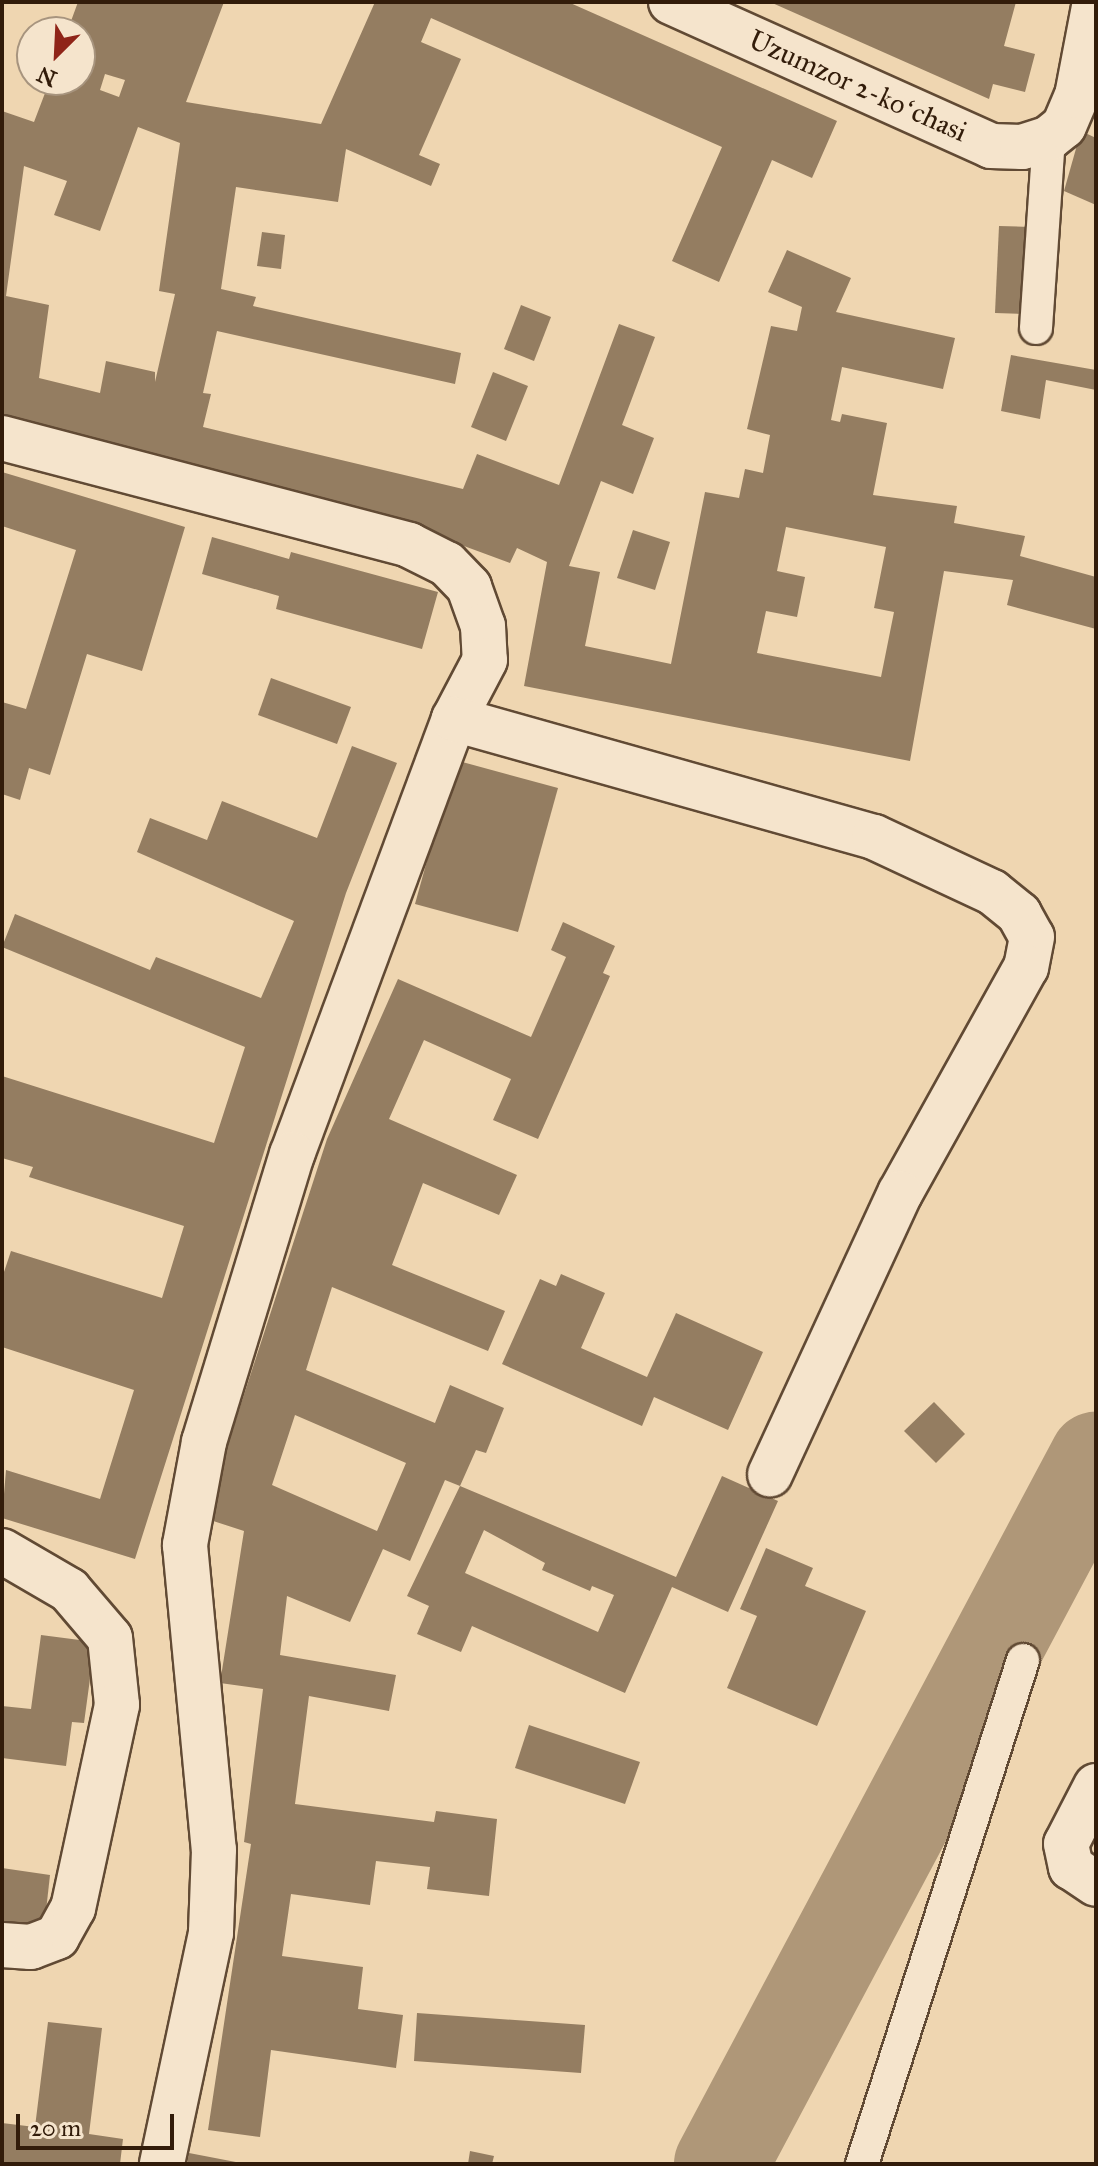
<!DOCTYPE html>
<meta charset="utf-8">
<style>
body{margin:0}
#map{position:relative;width:1098px;height:2166px;overflow:hidden;background:#efd6b1;font-family:"IM FELL Great Primer",serif}
div>[style]{position:absolute}
.river>*{height:94px;margin:-47px;padding:0 47px;transform-origin:47px;border-radius:47px;background:#af9778}
.building>*{inset:0;background:#947d61}
.roads{filter:drop-shadow(2px 0 #614a34) drop-shadow(-2px 0 #614a34) drop-shadow(0 2px #614a34) drop-shadow(0 -2px #614a34)}
.lane>*{height:32px;margin:-16px;padding:0 16px;transform-origin:16px;border-radius:16px;background:#f5e4cc}
.street>*{height:44px;margin:-22px;padding:0 22px;transform-origin:22px;border-radius:22px;background:#f5e4cc}
span{translate:-50% -50%;white-space:nowrap;text-align:center;line-height:1.15;-webkit-text-stroke:8px #f5e4cc;paint-order:stroke}
.street-label{font-size:28px;color:#321c0a}
.frame{position:absolute;inset:0;border:4px solid #321c0a;pointer-events:none}
.north{position:absolute;left:16px;top:16px;width:80px;height:80px;box-sizing:border-box;background:#f5e4cc;border:2px solid #a7947e;border-radius:50%;rotate:204deg;font-size:22px;font-weight:700;line-height:32px;text-align:center;color:#321c0a}
.north::after{content:'';display:block;margin:auto;width:28px;height:36px;background:#8f2418;clip-path:polygon(50% 0,100% 100%,50% 72%,0 100%)}
.scale{position:absolute;left:16px;top:2114px;width:158px;height:36px;box-sizing:border-box;border:4px solid #321c0a;border-top:0;padding-left:10px;font-size:24px;line-height:28px;white-space:nowrap;color:#321c0a;-webkit-text-stroke:6px #f5e4cc;paint-order:stroke}
</style>
<div id="map">
<div class="river">
<div style="left:721px;top:2164px;width:799px;rotate:-61.99deg"></div>
</div>
<div class="building">
<div style="clip-path:polygon(evenodd,78px 2px,224px 2px,186px 102px,321px 124px,375px 2px,568px 2px,837px 121px,812px 178px,772px 160px,719px 282px,672px 261px,722px 147px,431px 18px,421px 42px,461px 59px,419px 155px,440px 164px,431px 186px,346px 149px,338px 202px,236px 187px,221px 289px,256px 297px,253px 306px,461px 353px,455px 384px,217px 331px,203px 393px,211px 394px,203px 427px,463px 489px,477px 454px,559px 485px,619px 324px,655px 337px,622px 425px,654px 438px,633px 494px,601px 481px,569px 566px,600px 572px,585px 646px,671px 664px,705px 492px,739px 498px,745px 469px,763px 473px,770px 435px,747px 429px,771px 326px,797px 331px,802px 307px,768px 292px,787px 250px,851px 278px,836px 312px,955px 338px,943px 389px,842px 367px,831px 420px,840px 422px,842px 414px,887px 423px,873px 495px,957px 506px,954px 523px,1025px 536px,1020px 556px,1096px 577px,1096px 629px,1007px 605px,1013px 580px,944px 571px,910px 761px,524px 686px,547px 562px,517px 548px,510px 563px,445px 539px,2px 426px,2px 111px,34px 122px,50px 80px,80px 80px,80px 32px,67px 32px,78px 2px,105px 74px,125px 80px,119px 97px,100px 90px,105px 74px,78px 2px,138px 127px,180px 143px,159px 291px,175px 294px,155px 382px,155px 372px,106px 361px,100px 393px,39px 378px,49px 305px,6px 296px,24px 166px,67px 181px,54px 215px,100px 231px,138px 127px,78px 2px,786px 527px,886px 547px,874px 608px,894px 612px,881px 677px,757px 653px,766px 611px,797px 617px,805px 577px,777px 571px,786px 527px)"></div>
<div style="clip-path:polygon(770px 2px,1016px 2px,1004px 46px,1035px 54px,1025px 92px,993px 84px,989px 99px)"></div>
<div style="clip-path:polygon(1081px 131px,1096px 138px,1096px 205px,1064px 191px)"></div>
<div style="clip-path:polygon(999px 226px,1030px 227px,1026px 314px,995px 313px)"></div>
<div style="clip-path:polygon(262px 232px,285px 235px,281px 269px,257px 266px)"></div>
<div style="clip-path:polygon(521px 305px,551px 317px,534px 361px,504px 349px)"></div>
<div style="clip-path:polygon(1011px 355px,1096px 370px,1096px 390px,1046px 380px,1040px 419px,1001px 411px)"></div>
<div style="clip-path:polygon(493px 372px,528px 386px,506px 441px,471px 427px)"></div>
<div style="clip-path:polygon(2px 472px,185px 527px,142px 671px,87px 654px,50px 775px,29px 768px,20px 800px,2px 794px,2px 702px,26px 709px,76px 550px,2px 526px)"></div>
<div style="clip-path:polygon(633px 530px,670px 542px,655px 590px,617px 578px)"></div>
<div style="clip-path:polygon(212px 537px,289px 559px,291px 552px,438px 592px,422px 649px,276px 609px,279px 596px,202px 574px)"></div>
<div style="clip-path:polygon(271px 678px,351px 707px,337px 744px,258px 715px)"></div>
<div style="clip-path:polygon(352px 746px,397px 763px,346px 893px,135px 1559px,2px 1518px,6px 1470px,100px 1499px,134px 1390px,2px 1347px,2px 1278px,11px 1251px,162px 1298px,184px 1226px,29px 1177px,33px 1167px,2px 1158px,2px 1076px,214px 1143px,245px 1047px,2px 947px,15px 914px,150px 970px,156px 957px,261px 998px,294px 921px,137px 852px,150px 818px,207px 840px,222px 801px,317px 838px)"></div>
<div style="clip-path:polygon(455px 760px,558px 788px,518px 932px,415px 904px)"></div>
<div style="clip-path:polygon(evenodd,563px 922px,615px 946px,603px 973px,610px 976px,538px 1139px,493px 1120px,511px 1079px,424px 1040px,389px 1119px,517px 1175px,499px 1215px,423px 1183px,392px 1265px,505px 1311px,488px 1351px,332px 1287px,306px 1370px,435px 1423px,450px 1385px,504px 1408px,486px 1453px,476px 1450px,460px 1486px,676px 1577px,722px 1476px,778px 1501px,728px 1612px,672px 1587px,625px 1693px,472px 1626px,461px 1652px,417px 1634px,429px 1606px,407px 1596px,460px 1486px,445px 1480px,410px 1561px,383px 1549px,350px 1622px,287px 1596px,280px 1655px,396px 1675px,389px 1711px,309px 1696px,295px 1804px,434px 1822px,436px 1811px,497px 1819px,489px 1896px,427px 1889px,430px 1867px,376px 1861px,370px 1905px,291px 1894px,282px 1956px,363px 1967px,358px 2009px,403px 2015px,396px 2068px,271px 2050px,260px 2137px,208px 2130px,251px 1844px,244px 1842px,263px 1689px,220px 1683px,244px 1531px,204px 1518px,327px 1139px,398px 979px,531px 1037px,566px 957px,551px 950px,563px 922px,295px 1415px,406px 1463px,377px 1531px,272px 1485px,295px 1415px,563px 922px,484px 1530px,545px 1563px,542px 1570px,590px 1591px,592px 1586px,614px 1595px,598px 1632px,465px 1573px,484px 1530px)"></div>
<div style="clip-path:polygon(561px 1274px,605px 1293px,581px 1348px,647px 1377px,676px 1313px,763px 1352px,728px 1430px,654px 1397px,642px 1426px,502px 1364px,540px 1279px,556px 1286px)"></div>
<div style="clip-path:polygon(934px 1402px,965px 1434px,936px 1463px,904px 1431px)"></div>
<div style="clip-path:polygon(766px 1548px,813px 1568px,805px 1586px,866px 1611px,817px 1726px,727px 1688px,757px 1616px,740px 1609px)"></div>
<div style="clip-path:polygon(41px 1635px,95px 1642px,84px 1723px,72px 1722px,66px 1766px,2px 1758px,2px 1706px,31px 1709px)"></div>
<div style="clip-path:polygon(529px 1725px,640px 1762px,625px 1804px,515px 1768px)"></div>
<div style="clip-path:polygon(2px 1868px,50px 1875px,44px 1929px,2px 1924px)"></div>
<div style="clip-path:polygon(417px 2013px,585px 2025px,581px 2073px,414px 2061px)"></div>
<div style="clip-path:polygon(48px 2022px,102px 2028px,89px 2134px,123px 2139px,120px 2164px,2px 2164px,2px 2123px,35px 2127px)"></div>
<div style="clip-path:polygon(470px 2151px,494px 2156px,492px 2164px,468px 2164px)"></div>
<div style="clip-path:polygon(189px 2153px,241px 2163px,241px 2164px,187px 2164px)"></div>
</div>
<div class="roads">
<div class="lane">
<div style="left:1036px;top:328px;width:190px;rotate:-86.1deg"></div>
<div style="left:862px;top:2164px;width:529px;rotate:-72.28deg"></div>
</div>
<div class="street">
<div style="left:671px;top:2px;width:351px;rotate:24.2deg"></div>
<div style="left:991px;top:146px;width:31px;rotate:2deg"></div>
<div style="left:1022px;top:147px;width:28px;rotate:-18deg"></div>
<div style="left:1049px;top:138px;width:19px;rotate:-39deg"></div>
<div style="left:1064px;top:126px;width:33px;rotate:-67deg"></div>
<div style="left:1077px;top:96px;width:96px;rotate:-79.2deg"></div>
<div style="left:2px;top:438px;width:421px;rotate:14.7deg"></div>
<div style="left:409px;top:545px;width:42px;rotate:26.6deg"></div>
<div style="left:447px;top:564px;width:32px;rotate:46deg"></div>
<div style="left:469px;top:587px;width:41px;rotate:70.3deg"></div>
<div style="left:483px;top:626px;width:34px;rotate:87deg"></div>
<div style="left:485px;top:660px;width:67px;rotate:117.7deg"></div>
<div style="left:454px;top:719px;width:464px;rotate:110.4deg"></div>
<div style="left:292px;top:1154px;width:301px;rotate:107deg"></div>
<div style="left:204px;top:1442px;width:105px;rotate:100.5deg"></div>
<div style="left:185px;top:1545px;width:306px;rotate:84.6deg"></div>
<div style="left:214px;top:1850px;width:83px;rotate:92.1deg"></div>
<div style="left:211px;top:1933px;width:236px;rotate:102deg"></div>
<div style="left:454px;top:719px;width:436px;rotate:15.7deg"></div>
<div style="left:874px;top:837px;width:130px;rotate:25deg"></div>
<div style="left:992px;top:892px;width:35px;rotate:39deg"></div>
<div style="left:1019px;top:914px;width:26px;rotate:61deg"></div>
<div style="left:1032px;top:937px;width:31px;rotate:101deg"></div>
<div style="left:1026px;top:967px;width:259px;rotate:119.1deg"></div>
<div style="left:900px;top:1193px;width:310px;rotate:114.8deg"></div>
<div style="left:2px;top:1551px;width:78px;rotate:30.2deg"></div>
<div style="left:69px;top:1590px;width:63px;rotate:49.5deg"></div>
<div style="left:110px;top:1638px;width:67px;rotate:84deg"></div>
<div style="left:117px;top:1705px;width:208px;rotate:102.2deg"></div>
<div style="left:73px;top:1908px;width:33px;rotate:119deg"></div>
<div style="left:57px;top:1937px;width:28px;rotate:159deg"></div>
<div style="left:31px;top:1947px;width:29px;rotate:-176deg"></div>
<div style="left:1096px;top:1786px;width:65px;rotate:117.3deg"></div>
<div style="left:1066px;top:1844px;width:24px;rotate:78deg"></div>
<div style="left:1071px;top:1867px;width:30px;rotate:34deg"></div>
</div>
</div>
<div class="street-label">
<span style="left:858px;top:86px;rotate:24deg">Uzumzor 2-koʻchasi</span>
</div>
<div class="frame"></div>
<div class="north">N</div>
<div class="scale">20 m</div>
</div>
